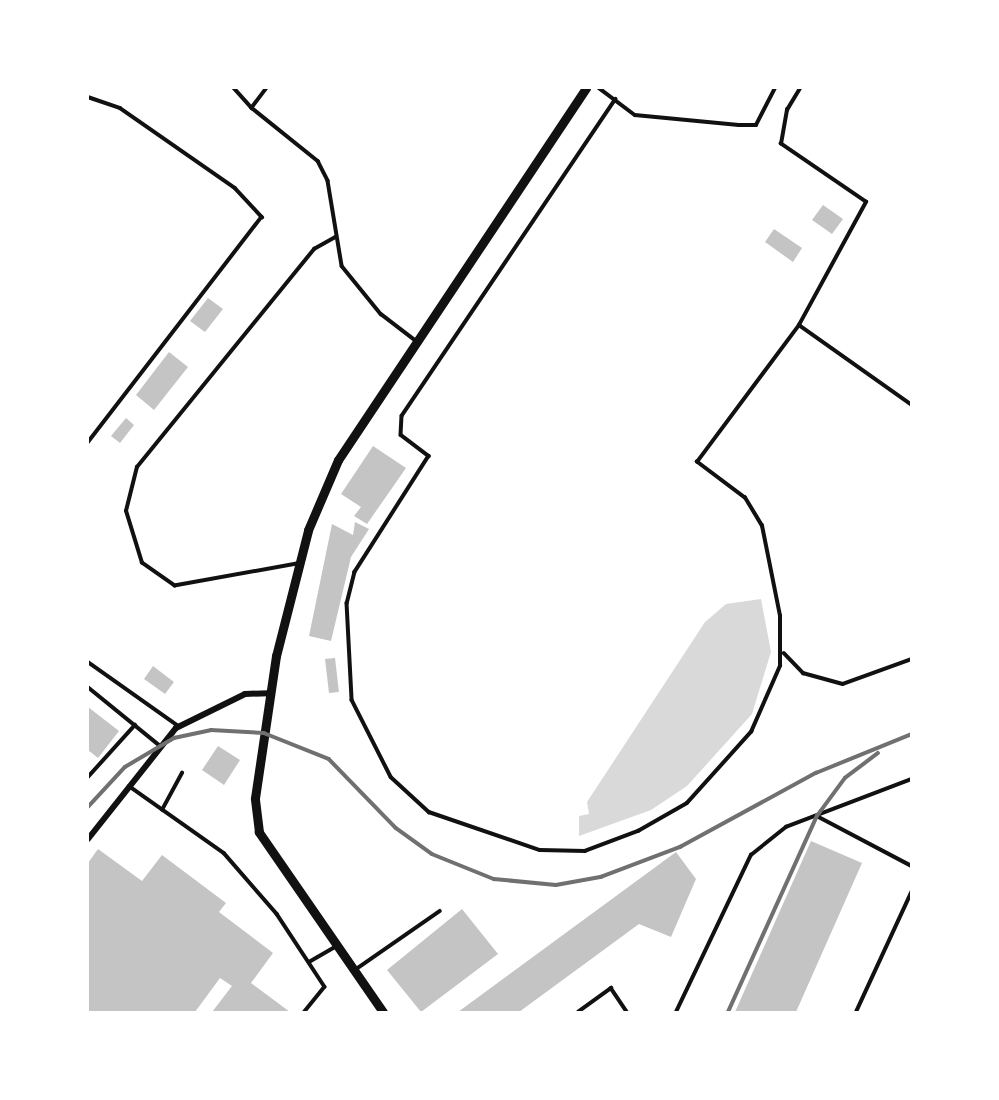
<!DOCTYPE html>
<style>
body{margin:0}
#map{position:relative;width:999px;height:1100px;overflow:hidden;background:#fff;font-family:"Alegreya Sans",sans-serif}
div>[style]{position:absolute}
.water>*{inset:0;background:#d9d9d9}
.building>*{inset:0;background:#c4c4c4}
.service>*{height:3.5px;margin:-1.75px;padding:0 1.75px;transform-origin:1.75px;border-radius:1.75px;background:#111}
.minor>*{height:6px;margin:-3px;padding:0 3px;transform-origin:3px;border-radius:3px;background:#111}
.secondary>*{height:9px;margin:-4.5px;padding:0 4.5px;transform-origin:4.5px;border-radius:4.5px;background:#111}
.rail>*{height:3.5px;margin:-1.75px;padding:0 1.75px;transform-origin:1.75px;border-radius:1.75px;background:#707070}
span{translate:-50% -50%;white-space:nowrap;text-align:center;line-height:1.15;-webkit-text-stroke:5px #fff;paint-order:stroke}
.frame{position:absolute;inset:0;border:89px solid #fff;pointer-events:none}
</style>
<div id="map">
<div class="water">
<div style="clip-path:polygon(761px 599px,771px 652px,752px 714px,687px 786px,651px 810px,579px 836px,579px 816px,589px 814px,587px 802px,705px 622px,726px 604px)"></div>
</div>
<div class="building">
<div style="clip-path:polygon(823px 205px,843px 219px,832px 234px,812px 220px)"></div>
<div style="clip-path:polygon(774px 229px,802px 248px,793px 262px,765px 242px)"></div>
<div style="clip-path:polygon(208px 298px,223px 309px,205px 332px,190px 321px)"></div>
<div style="clip-path:polygon(169px 352px,188px 367px,154px 410px,136px 395px)"></div>
<div style="clip-path:polygon(126px 418px,134px 425px,120px 443px,111px 436px)"></div>
<div style="clip-path:polygon(373px 446px,406px 468px,367px 524px,354px 516px,361px 507px,341px 494px)"></div>
<div style="clip-path:polygon(355px 522px,369px 529px,351px 557px,331px 641px,309px 636px,332px 524px,353px 535px)"></div>
<div style="clip-path:polygon(335px 658px,339px 692px,329px 693px,325px 659px)"></div>
<div style="clip-path:polygon(153px 666px,174px 682px,165px 694px,144px 679px)"></div>
<div style="clip-path:polygon(88px 707px,119px 731px,98px 758px,88px 750px)"></div>
<div style="clip-path:polygon(218px 746px,240px 760px,224px 785px,202px 770px)"></div>
<div style="clip-path:polygon(811px 841px,862px 863px,796px 1012px,735px 1012px)"></div>
<div style="clip-path:polygon(98px 849px,142px 881px,162px 855px,226px 903px,219px 912px,273px 953px,251px 983px,290px 1012px,212px 1012px,232px 986px,220px 978px,195px 1012px,88px 1012px,88px 863px)"></div>
<div style="clip-path:polygon(676px 852px,696px 879px,671px 937px,639px 924px,519px 1012px,458px 1012px)"></div>
<div style="clip-path:polygon(462px 909px,498px 954px,421px 1012px,387px 970px)"></div>
</div>
<div class="service">
<div style="left:234px;top:88px;width:27px;rotate:48deg"></div>
<div style="left:267px;top:88px;width:25px;rotate:127deg"></div>
<div style="left:252px;top:108px;width:85px;rotate:38.8deg"></div>
<div style="left:318px;top:161px;width:22px;rotate:63deg"></div>
<div style="left:328px;top:181px;width:86px;rotate:80.6deg"></div>
<div style="left:342px;top:266px;width:62px;rotate:50.9deg"></div>
<div style="left:381px;top:314px;width:43px;rotate:37.4deg"></div>
<div style="left:599px;top:88px;width:45px;rotate:36.9deg"></div>
<div style="left:635px;top:115px;width:104px;rotate:5.5deg"></div>
<div style="left:739px;top:125px;width:17px"></div>
<div style="left:756px;top:125px;width:42px;rotate:-62.8deg"></div>
<div style="left:88px;top:97px;width:34px;rotate:19deg"></div>
<div style="left:120px;top:108px;width:140px;rotate:34.8deg"></div>
<div style="left:235px;top:188px;width:40px;rotate:47deg"></div>
<div style="left:262px;top:217px;width:285px;rotate:127.6deg"></div>
<div style="left:616px;top:99px;width:382px;rotate:124deg"></div>
<div style="left:402px;top:416px;width:19px;rotate:93deg"></div>
<div style="left:401px;top:435px;width:35px;rotate:37deg"></div>
<div style="left:429px;top:456px;width:138px;rotate:122.5deg"></div>
<div style="left:355px;top:572px;width:32px;rotate:104deg"></div>
<div style="left:347px;top:603px;width:97px;rotate:87deg"></div>
<div style="left:352px;top:700px;width:86px;rotate:63.1deg"></div>
<div style="left:391px;top:777px;width:52px;rotate:42.6deg"></div>
<div style="left:429px;top:812px;width:117px;rotate:18.9deg"></div>
<div style="left:540px;top:850px;width:45px;rotate:1.3deg"></div>
<div style="left:585px;top:851px;width:57px;rotate:-20.7deg"></div>
<div style="left:638px;top:831px;width:56px;rotate:-29.7deg"></div>
<div style="left:687px;top:803px;width:96px;rotate:-48deg"></div>
<div style="left:751px;top:732px;width:72px;rotate:-66.3deg"></div>
<div style="left:780px;top:666px;width:50px;rotate:-90deg"></div>
<div style="left:780px;top:616px;width:92px;rotate:-101.3deg"></div>
<div style="left:762px;top:526px;width:33px;rotate:-121deg"></div>
<div style="left:745px;top:498px;width:60px;rotate:-143.1deg"></div>
<div style="left:697px;top:462px;width:171px;rotate:-53.3deg"></div>
<div style="left:799px;top:325px;width:140px;rotate:-61.4deg"></div>
<div style="left:866px;top:202px;width:103px;rotate:-145.7deg"></div>
<div style="left:781px;top:144px;width:35px;rotate:-80deg"></div>
<div style="left:787px;top:110px;width:26px;rotate:-59deg"></div>
<div style="left:799px;top:325px;width:138px;rotate:35.3deg"></div>
<div style="left:297px;top:564px;width:124px;rotate:169.8deg"></div>
<div style="left:175px;top:586px;width:40px;rotate:-145.1deg"></div>
<div style="left:142px;top:563px;width:54px;rotate:-107.1deg"></div>
<div style="left:126px;top:511px;width:45px;rotate:-76deg"></div>
<div style="left:137px;top:467px;width:281px;rotate:-50.9deg"></div>
<div style="left:314px;top:249px;width:25px;rotate:-29deg"></div>
<div style="left:784px;top:653px;width:28px;rotate:46deg"></div>
<div style="left:803px;top:673px;width:41px;rotate:15.4deg"></div>
<div style="left:843px;top:684px;width:73px;rotate:-19.9deg"></div>
<div style="left:88px;top:662px;width:109px;rotate:35.3deg"></div>
<div style="left:88px;top:687px;width:92px;rotate:39.2deg"></div>
<div style="left:88px;top:777px;width:70px;rotate:-47.9deg"></div>
<div style="left:129px;top:786px;width:116px;rotate:35.2deg"></div>
<div style="left:224px;top:853px;width:81px;rotate:49deg"></div>
<div style="left:277px;top:914px;width:87px;rotate:56.7deg"></div>
<div style="left:325px;top:987px;width:32px;rotate:129deg"></div>
<div style="left:162px;top:810px;width:42px;rotate:-61.6deg"></div>
<div style="left:817px;top:816px;width:107px;rotate:27.8deg"></div>
<div style="left:309px;top:962px;width:30px;rotate:-30deg"></div>
<div style="left:355px;top:970px;width:103px;rotate:-34.8deg"></div>
<div style="left:578px;top:1012px;width:41px;rotate:-36deg"></div>
<div style="left:611px;top:988px;width:29px;rotate:56deg"></div>
<div style="left:676px;top:1012px;width:174px;rotate:-64.5deg"></div>
<div style="left:751px;top:855px;width:45px;rotate:-38.7deg"></div>
<div style="left:786px;top:827px;width:135px;rotate:-20.9deg"></div>
<div style="left:856px;top:1012px;width:133px;rotate:-65.2deg"></div>
</div>
<div class="minor">
<div style="left:88px;top:839px;width:142px;rotate:-51.6deg"></div>
<div style="left:176px;top:728px;width:77px;rotate:-26.2deg"></div>
<div style="left:245px;top:694px;width:24px;rotate:-2deg"></div>
</div>
<div class="secondary">
<div style="left:383px;top:1012px;width:219px;rotate:-124.6deg"></div>
<div style="left:259px;top:832px;width:34px;rotate:-97deg"></div>
<div style="left:255px;top:798px;width:144px;rotate:-81.6deg"></div>
<div style="left:276px;top:656px;width:130px;rotate:-75.7deg"></div>
<div style="left:308px;top:530px;width:76px;rotate:-66.8deg"></div>
<div style="left:338px;top:460px;width:447px;rotate:-56.3deg"></div>
</div>
<div class="rail">
<div style="left:88px;top:807px;width:54px;rotate:-47.2deg"></div>
<div style="left:125px;top:767px;width:57px;rotate:-30.6deg"></div>
<div style="left:174px;top:738px;width:38px;rotate:-12deg"></div>
<div style="left:211px;top:730px;width:53px;rotate:3.2deg"></div>
<div style="left:264px;top:733px;width:70px;rotate:21.8deg"></div>
<div style="left:329px;top:759px;width:96px;rotate:45.8deg"></div>
<div style="left:396px;top:828px;width:44px;rotate:35.8deg"></div>
<div style="left:432px;top:854px;width:67px;rotate:22deg"></div>
<div style="left:494px;top:879px;width:62px;rotate:5.5deg"></div>
<div style="left:556px;top:885px;width:46px;rotate:-10.1deg"></div>
<div style="left:601px;top:877px;width:85px;rotate:-20.8deg"></div>
<div style="left:680px;top:847px;width:155px;rotate:-28.6deg"></div>
<div style="left:816px;top:773px;width:104px;rotate:-22.1deg"></div>
<div style="left:728px;top:1012px;width:215px;rotate:-65.6deg"></div>
<div style="left:817px;top:816px;width:47px;rotate:-53.6deg"></div>
<div style="left:845px;top:778px;width:41px;rotate:-37.1deg"></div>
</div>
<div class="frame"></div>
</div>
